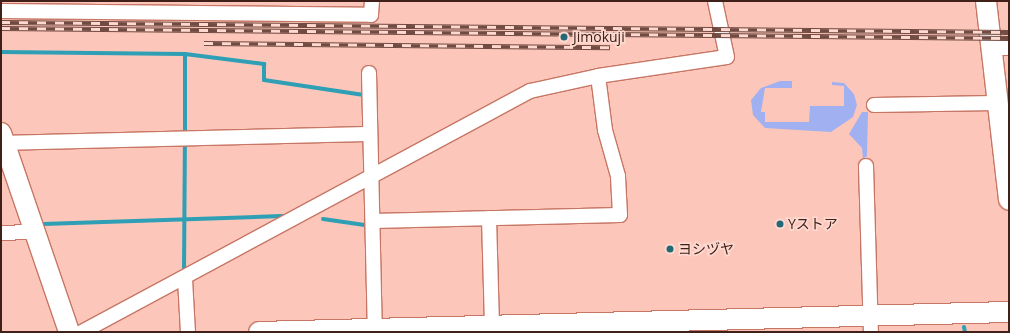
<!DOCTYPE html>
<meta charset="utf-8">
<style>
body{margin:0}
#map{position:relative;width:1010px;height:333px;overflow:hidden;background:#fcc7ba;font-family:"Open Sans","Noto Sans JP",sans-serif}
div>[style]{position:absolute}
.green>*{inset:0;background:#a0b0f0}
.stream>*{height:4px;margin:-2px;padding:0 2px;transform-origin:2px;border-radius:2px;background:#2e9fb4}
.roads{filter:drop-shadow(1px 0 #c77664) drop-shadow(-1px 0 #c77664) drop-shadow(0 1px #c77664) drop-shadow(0 -1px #c77664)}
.street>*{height:14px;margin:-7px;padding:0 7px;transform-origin:7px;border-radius:7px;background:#fff}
.secondary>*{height:20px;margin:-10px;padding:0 10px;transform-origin:10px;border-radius:10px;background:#fff}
.rail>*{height:4.5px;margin-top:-2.25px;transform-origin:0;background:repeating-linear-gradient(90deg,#fdd9d0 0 9px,#714b42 0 18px);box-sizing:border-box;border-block:1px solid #714b42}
.dots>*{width:11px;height:11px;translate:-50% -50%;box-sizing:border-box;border:2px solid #fdd9d0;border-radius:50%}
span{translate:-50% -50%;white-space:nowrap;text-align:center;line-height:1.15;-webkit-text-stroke:3.5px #fdd9d0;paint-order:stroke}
.poi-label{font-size:14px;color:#412019}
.left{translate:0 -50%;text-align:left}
.frame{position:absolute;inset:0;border:2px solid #412019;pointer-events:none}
</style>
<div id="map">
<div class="green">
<div style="clip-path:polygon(780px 81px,792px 81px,792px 88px,765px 88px,761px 112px,765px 112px,765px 122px,809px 122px,810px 106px,844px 106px,844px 86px,832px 85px,832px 82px,844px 83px,854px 94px,857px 105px,853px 117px,831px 132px,765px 128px,753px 115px,751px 100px,761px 88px)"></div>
<div style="clip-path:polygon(862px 112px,868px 112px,867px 156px,863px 159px,862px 148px,849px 134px)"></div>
</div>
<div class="stream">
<div style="left:1px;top:52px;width:184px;rotate:0.6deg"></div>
<div style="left:185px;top:54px;width:78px;rotate:90deg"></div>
<div style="left:185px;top:54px;width:80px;rotate:7.2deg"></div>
<div style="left:264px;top:64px;width:16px;rotate:90deg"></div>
<div style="left:264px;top:80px;width:101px;rotate:8.5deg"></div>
<div style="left:323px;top:219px;width:42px;rotate:8.1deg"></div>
<div style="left:43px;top:224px;width:239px;rotate:-1.9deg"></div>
<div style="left:184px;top:272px;width:128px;rotate:-89.6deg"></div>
<div style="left:964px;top:327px;width:5px;rotate:79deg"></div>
</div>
<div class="roads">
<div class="street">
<div style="left:1px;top:11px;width:370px;rotate:0.6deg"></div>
<div style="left:371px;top:15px;width:14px;rotate:-86deg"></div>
<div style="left:990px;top:48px;width:19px"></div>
<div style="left:369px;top:73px;width:259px;rotate:88.7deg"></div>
<div style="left:874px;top:105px;width:122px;rotate:-0.9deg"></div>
<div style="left:1px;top:143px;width:369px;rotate:-1.4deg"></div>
<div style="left:866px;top:166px;width:166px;rotate:88.3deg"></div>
<div style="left:489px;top:218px;width:108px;rotate:88.4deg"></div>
<div style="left:373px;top:221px;width:247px;rotate:-1.4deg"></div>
<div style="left:620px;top:215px;width:39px;rotate:-93deg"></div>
<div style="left:618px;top:176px;width:48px;rotate:-105.8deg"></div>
<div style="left:605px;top:130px;width:54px;rotate:-97.4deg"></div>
<div style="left:1px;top:233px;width:34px;rotate:-2deg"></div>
<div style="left:185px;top:279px;width:53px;rotate:86.8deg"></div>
<div style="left:82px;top:332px;width:509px;rotate:-28.28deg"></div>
<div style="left:530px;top:91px;width:70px;rotate:-12.4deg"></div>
<div style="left:598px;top:76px;width:130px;rotate:-8.4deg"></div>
<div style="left:727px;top:57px;width:57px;rotate:-102.1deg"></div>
</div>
<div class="secondary">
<div style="left:986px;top:1px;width:200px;rotate:83.4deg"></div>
<div style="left:1px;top:133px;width:210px;rotate:71.1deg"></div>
<div style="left:259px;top:332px;width:750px;rotate:-1.53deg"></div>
</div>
</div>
<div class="rail">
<div style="left:1px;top:22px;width:1008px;rotate:0.57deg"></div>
<div style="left:1px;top:28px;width:1008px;rotate:0.57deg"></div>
<div style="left:204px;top:43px;width:406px;rotate:0.6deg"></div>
</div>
<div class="dots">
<div style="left:564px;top:37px;background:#226977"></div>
<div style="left:780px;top:224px;background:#226977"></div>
<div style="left:670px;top:249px;background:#226977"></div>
</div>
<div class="poi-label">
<span class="left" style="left:573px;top:37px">Jimokuji</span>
<span class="left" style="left:788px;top:224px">Yストア</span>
<span class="left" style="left:678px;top:249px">ヨシヅヤ</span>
</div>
<div class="frame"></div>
</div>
